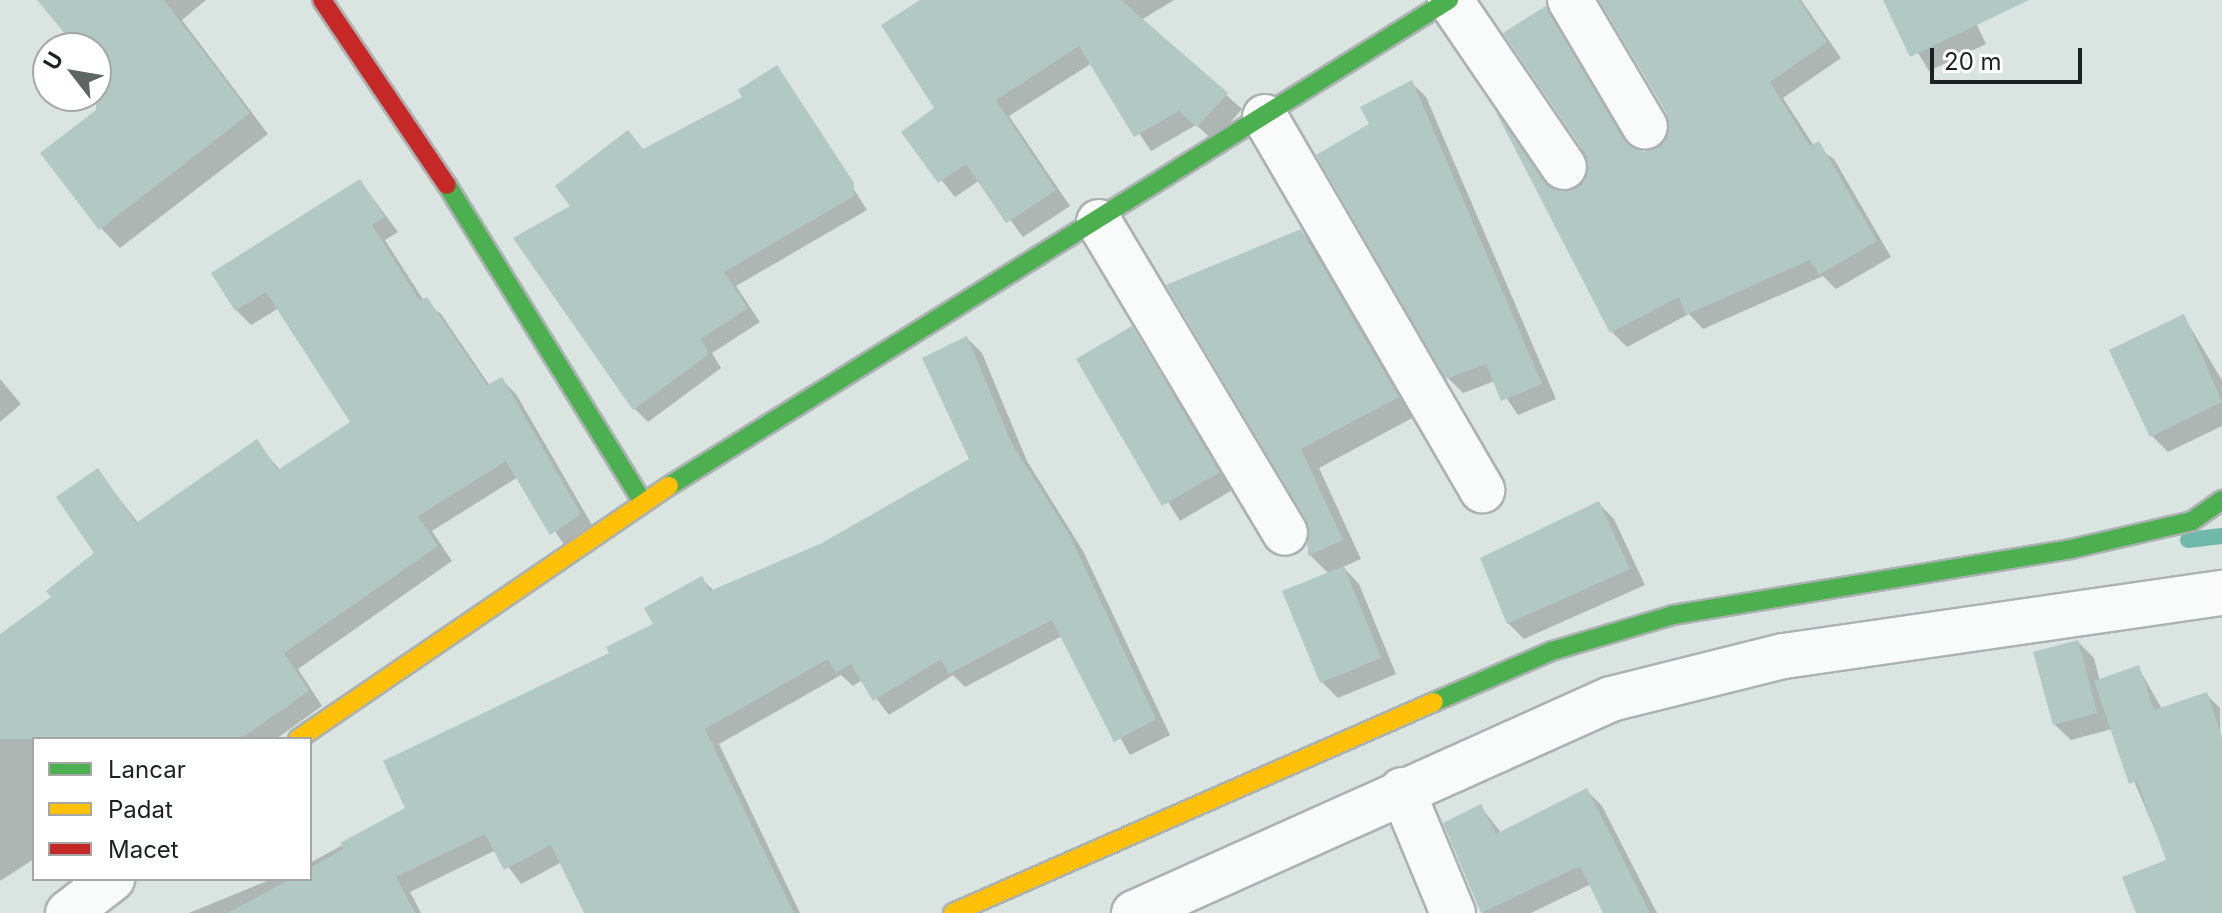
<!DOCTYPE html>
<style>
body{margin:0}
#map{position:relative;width:2222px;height:913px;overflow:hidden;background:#dae4e1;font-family:Inter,sans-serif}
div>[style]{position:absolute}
.shadow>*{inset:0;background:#0003}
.stream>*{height:16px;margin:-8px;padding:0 8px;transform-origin:8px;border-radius:8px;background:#6eb9aa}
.building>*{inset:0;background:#b1c8c3}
.roads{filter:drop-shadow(2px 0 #abb2b1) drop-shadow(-2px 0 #abb2b1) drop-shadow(0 2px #abb2b1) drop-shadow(0 -2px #abb2b1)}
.street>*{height:44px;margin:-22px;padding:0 22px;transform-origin:22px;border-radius:22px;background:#f9fbfa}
.fast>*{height:18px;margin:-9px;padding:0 9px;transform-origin:9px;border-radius:9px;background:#4caf50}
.slow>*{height:18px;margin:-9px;padding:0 9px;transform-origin:9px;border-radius:9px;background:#ffc107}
.jam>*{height:18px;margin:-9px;padding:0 9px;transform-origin:9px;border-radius:9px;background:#c62828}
span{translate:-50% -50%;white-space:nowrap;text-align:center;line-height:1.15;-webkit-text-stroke:6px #fff;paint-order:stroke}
.legend{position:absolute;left:32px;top:737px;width:280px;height:144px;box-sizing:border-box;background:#fff;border:2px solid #a4a7a6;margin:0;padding:10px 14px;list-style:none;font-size:24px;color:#1c2221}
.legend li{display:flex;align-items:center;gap:16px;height:40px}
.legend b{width:40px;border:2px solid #a4a7a6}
.north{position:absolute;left:32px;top:32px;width:80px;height:80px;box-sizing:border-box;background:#fff;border:2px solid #a4a7a6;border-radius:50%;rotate:301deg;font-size:22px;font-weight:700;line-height:32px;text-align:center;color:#1c2221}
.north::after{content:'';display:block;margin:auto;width:28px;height:36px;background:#5e6664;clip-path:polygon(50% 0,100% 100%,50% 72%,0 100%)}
.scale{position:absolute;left:1930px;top:48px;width:152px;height:36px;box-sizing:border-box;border:4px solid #1c2221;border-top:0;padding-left:10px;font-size:24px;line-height:28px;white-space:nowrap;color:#1c2221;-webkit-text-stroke:6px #fff;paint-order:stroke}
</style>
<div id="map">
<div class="shadow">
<div style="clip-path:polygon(68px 0,206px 0,182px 20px,268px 134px,120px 248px,101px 228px,119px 95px,96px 68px,96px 48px,80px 48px)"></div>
<div style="clip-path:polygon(923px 0,1174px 0,1141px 20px,1242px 109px,1214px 141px,1196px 125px,1151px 151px,1092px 63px,1009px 116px,1070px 206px,1023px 237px,980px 180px,955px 197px,904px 133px,937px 108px)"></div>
<div style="clip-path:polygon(1599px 0,1801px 0,1841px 58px,1783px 98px,1814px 146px,1834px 159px,1891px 257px,1836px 289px,1823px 276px,1703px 329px,1689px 314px,1627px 347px,1612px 332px,1504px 122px,1557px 191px,1580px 189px,1589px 178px,1546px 8px,1633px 147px,1644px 154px,1669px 139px,1669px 114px)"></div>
<div style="clip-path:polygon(1886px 0,1965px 0,1986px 44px,1929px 71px)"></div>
<div style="clip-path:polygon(777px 68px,867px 210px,736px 286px,760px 322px,712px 353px,721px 368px,648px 422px,635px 409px,572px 207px,628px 133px,645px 151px,745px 98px)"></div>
<div style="clip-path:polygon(1411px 82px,1426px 97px,1556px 399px,1518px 415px,1495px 381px,1463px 393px,1448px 378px,1372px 125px)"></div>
<div style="clip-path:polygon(360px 181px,398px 232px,385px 240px,424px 301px,441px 314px,490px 386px,501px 379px,516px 394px,595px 530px,567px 549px,518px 477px,432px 531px,452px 561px,298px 669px,322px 706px,276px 739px,34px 739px,34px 859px,0 881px,0 636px,54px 598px,96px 553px,98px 471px,139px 524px,256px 442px,281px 471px,353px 422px,279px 308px,251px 325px,236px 310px)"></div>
<div style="clip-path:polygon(1301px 231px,1319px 250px,1416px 416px,1319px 468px,1361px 559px,1343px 567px,1359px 584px,1396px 674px,1338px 698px,1322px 682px,1329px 574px,1310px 555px,1308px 520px,1169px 286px)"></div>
<div style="clip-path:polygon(2184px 317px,2222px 380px,2222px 426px,2168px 452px,2152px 436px,2112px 351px)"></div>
<div style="clip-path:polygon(1132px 329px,1234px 489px,1180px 521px,1079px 360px)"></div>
<div style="clip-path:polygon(967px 338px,982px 353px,1027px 461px,1083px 551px,1170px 735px,1130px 755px,1062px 636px,965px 687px,953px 675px,889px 715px,862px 680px,853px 686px,841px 675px,719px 744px,800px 913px,587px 913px,562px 862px,521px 884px,496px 850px,410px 892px,421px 913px,189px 913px,272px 879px,310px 879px,310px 863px,408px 809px,656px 625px,702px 579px,714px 591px,822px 545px,971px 460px)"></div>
<div style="clip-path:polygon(0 379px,21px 404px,0 422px)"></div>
<div style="clip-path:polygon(1598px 503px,1614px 519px,1645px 585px,1524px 639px,1508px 623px,1483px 559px)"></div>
<div style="clip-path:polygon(2078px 642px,2094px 658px,2100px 681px,2138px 667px,2162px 709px,2206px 694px,2220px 708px,2222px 913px,2138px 913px,2168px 861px,2112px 729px,2071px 740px,2054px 724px)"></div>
<div style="clip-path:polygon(1586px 790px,1602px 806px,1657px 913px,1606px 913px,1591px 884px,1531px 913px,1483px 913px,1445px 824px,1481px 807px,1502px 834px)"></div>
</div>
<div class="stream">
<div style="left:2188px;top:540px;width:34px;rotate:-7deg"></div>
</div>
<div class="building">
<div style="clip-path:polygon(37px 0,164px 0,250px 113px,99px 230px,40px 153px,96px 110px,96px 48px,77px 48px)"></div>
<div style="clip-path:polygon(920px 0,1121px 0,1228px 93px,1197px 127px,1179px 111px,1134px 137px,1079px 46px,996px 100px,1056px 190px,1006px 223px,966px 164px,938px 183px,901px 132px,934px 108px,881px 25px)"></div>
<div style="clip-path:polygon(1599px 0,1799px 0,1827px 42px,1770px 82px,1810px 146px,1819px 141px,1877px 241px,1819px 275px,1810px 260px,1686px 315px,1679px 297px,1610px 333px,1496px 112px,1553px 189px,1567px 192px,1586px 178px,1585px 153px,1503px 33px,1546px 6px,1624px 140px,1644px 152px,1666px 140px,1667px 114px)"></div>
<div style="clip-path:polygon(1883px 0,2029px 0,1910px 57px)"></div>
<div style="clip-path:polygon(777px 65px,854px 183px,854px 196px,724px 272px,748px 308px,701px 339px,709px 354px,633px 410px,513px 238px,570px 206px,555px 186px,628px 130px,643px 149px,742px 97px,738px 90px)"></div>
<div style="clip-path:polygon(1412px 80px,1542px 384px,1501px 401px,1486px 364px,1446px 379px,1316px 155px,1369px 124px,1360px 107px)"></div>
<div style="clip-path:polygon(360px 179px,385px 217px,372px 225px,420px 301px,427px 297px,487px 385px,502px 377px,581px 514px,550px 535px,506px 461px,418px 516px,438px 546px,284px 653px,309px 691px,240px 739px,0 739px,0 634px,51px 597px,46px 591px,94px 553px,56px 497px,98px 468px,136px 523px,257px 439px,278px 470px,350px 422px,266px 292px,235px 311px,211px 273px)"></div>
<div style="clip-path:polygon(1301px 229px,1399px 397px,1301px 449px,1343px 540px,1308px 556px,1306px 520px,1166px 285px)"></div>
<div style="clip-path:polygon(2184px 314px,2222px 402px,2150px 437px,2109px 350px)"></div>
<div style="clip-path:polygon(1132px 326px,1220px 472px,1162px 506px,1076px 359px)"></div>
<div style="clip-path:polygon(967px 336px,1012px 444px,1069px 534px,1156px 719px,1114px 742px,1052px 620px,949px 674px,941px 659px,873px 701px,851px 664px,836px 673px,828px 659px,705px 729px,794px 913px,584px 913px,551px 845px,504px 870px,485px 834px,396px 877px,415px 913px,228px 913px,290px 879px,310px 879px,310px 868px,343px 849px,340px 843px,405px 808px,383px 761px,609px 653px,606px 647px,653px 624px,644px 608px,702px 576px,710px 591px,822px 543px,969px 459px,922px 358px)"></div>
<div style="clip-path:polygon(1599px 501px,1630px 569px,1507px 624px,1480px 558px)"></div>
<div style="clip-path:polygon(1344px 566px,1381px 658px,1320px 683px,1282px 591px)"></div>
<div style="clip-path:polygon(2078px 640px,2097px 713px,2053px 725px,2033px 652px)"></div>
<div style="clip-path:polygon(2139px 665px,2154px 710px,2207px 692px,2222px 738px,2222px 913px,2136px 913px,2122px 877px,2166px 860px,2137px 781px,2129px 784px,2094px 681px)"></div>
<div style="clip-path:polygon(1587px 788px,1650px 913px,1603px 913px,1580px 866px,1481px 913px,1443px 823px,1481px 804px,1496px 834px)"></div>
</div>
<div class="roads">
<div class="street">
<div style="left:1450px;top:0;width:202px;rotate:55.7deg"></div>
<div style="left:1570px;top:0;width:147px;rotate:59.4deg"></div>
<div style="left:1265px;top:117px;width:432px;rotate:59.8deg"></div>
<div style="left:1099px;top:222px;width:362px;rotate:59.1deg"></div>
<div style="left:1402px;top:790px;width:133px;rotate:67.5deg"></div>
<div style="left:68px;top:913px;width:56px;rotate:-37.7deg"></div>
<div style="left:1134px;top:913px;width:523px;rotate:-24.16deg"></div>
<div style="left:1611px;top:699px;width:178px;rotate:-14deg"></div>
<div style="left:1784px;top:656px;width:443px;rotate:-8.2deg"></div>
</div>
<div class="fast">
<div style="left:447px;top:185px;width:373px;rotate:58.3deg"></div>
<div style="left:669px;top:486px;width:919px;rotate:-31.93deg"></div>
<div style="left:1434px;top:702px;width:129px;rotate:-23.4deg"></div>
<div style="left:1552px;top:651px;width:126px;rotate:-16.6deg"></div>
<div style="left:1673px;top:615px;width:403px;rotate:-9.4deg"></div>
<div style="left:2071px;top:549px;width:124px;rotate:-13deg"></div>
<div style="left:2192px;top:521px;width:37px;rotate:-35deg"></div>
</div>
<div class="slow">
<div style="left:298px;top:739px;width:449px;rotate:-34.3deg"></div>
<div style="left:953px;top:913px;width:525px;rotate:-23.69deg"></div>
</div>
<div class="jam">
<div style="left:322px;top:0;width:223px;rotate:56deg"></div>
</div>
</div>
<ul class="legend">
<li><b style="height:10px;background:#4caf50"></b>Lancar</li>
<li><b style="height:10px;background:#ffc107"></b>Padat</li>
<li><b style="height:10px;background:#c62828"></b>Macet</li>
</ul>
<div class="north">U</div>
<div class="scale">20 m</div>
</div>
